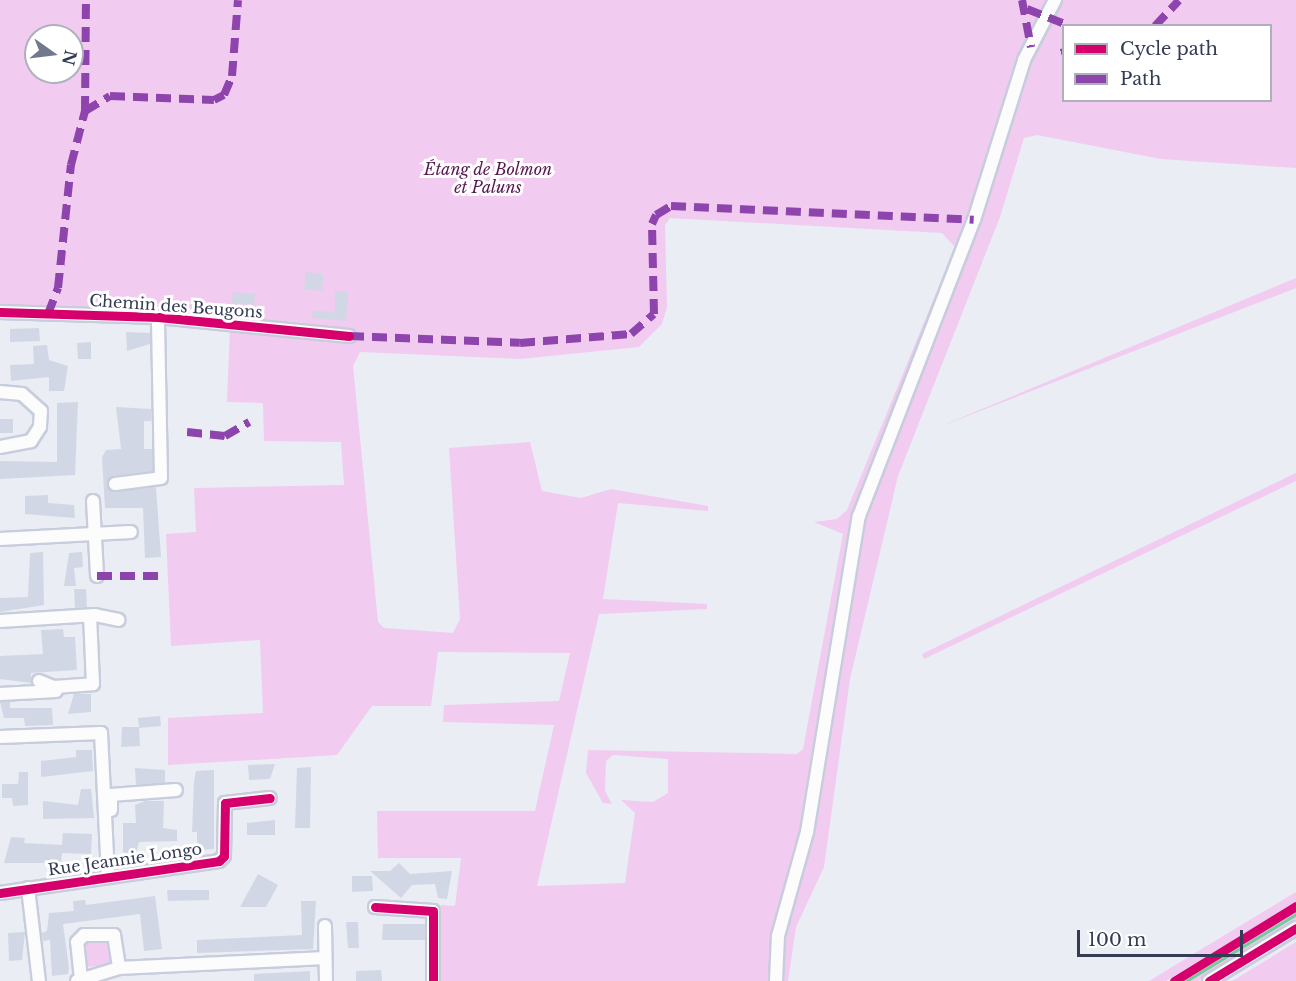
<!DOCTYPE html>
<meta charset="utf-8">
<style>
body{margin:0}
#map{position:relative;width:1296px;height:981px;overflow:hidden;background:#eaedf4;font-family:"Libre Baskerville",serif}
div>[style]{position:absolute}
.green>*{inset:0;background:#f1cbf0}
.stream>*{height:3px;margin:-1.5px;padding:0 1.5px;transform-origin:1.5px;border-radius:1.5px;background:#70cd95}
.building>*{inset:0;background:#d2d7e6}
.roads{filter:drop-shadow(2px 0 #c8cddd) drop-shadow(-2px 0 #c8cddd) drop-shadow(0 2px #c8cddd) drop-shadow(0 -2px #c8cddd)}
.minor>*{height:12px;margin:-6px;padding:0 6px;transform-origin:6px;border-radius:6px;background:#fcfcfd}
.quiet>*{height:8px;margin-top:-4px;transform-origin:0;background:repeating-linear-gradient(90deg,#8e44ad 0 15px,transparent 0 23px)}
.cycleway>*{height:9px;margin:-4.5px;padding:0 4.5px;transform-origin:4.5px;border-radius:4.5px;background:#d6006c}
span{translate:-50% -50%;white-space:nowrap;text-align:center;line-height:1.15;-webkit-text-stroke:6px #fff;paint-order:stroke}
.park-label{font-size:16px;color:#561850;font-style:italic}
.street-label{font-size:16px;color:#333b55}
.legend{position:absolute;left:1062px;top:24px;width:210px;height:78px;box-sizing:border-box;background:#fff;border:2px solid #adb1bb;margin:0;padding:8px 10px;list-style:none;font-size:18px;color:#333b55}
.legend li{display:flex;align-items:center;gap:12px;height:30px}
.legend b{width:30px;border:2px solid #adb1bb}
.north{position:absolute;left:24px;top:24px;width:60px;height:60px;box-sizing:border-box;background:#fff;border:2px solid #adb1bb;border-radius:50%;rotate:104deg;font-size:16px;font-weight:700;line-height:24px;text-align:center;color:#333b55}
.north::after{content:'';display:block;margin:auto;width:21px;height:27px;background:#73798d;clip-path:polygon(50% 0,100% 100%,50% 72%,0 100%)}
.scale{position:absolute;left:1077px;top:930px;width:166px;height:27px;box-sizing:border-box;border:3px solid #333b55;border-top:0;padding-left:8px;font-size:18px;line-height:21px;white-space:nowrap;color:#333b55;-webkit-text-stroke:4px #fff;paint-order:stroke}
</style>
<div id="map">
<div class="green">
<div style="clip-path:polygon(evenodd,0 0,1296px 0,1296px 168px,1161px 159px,1037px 135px,1024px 138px,1000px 217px,898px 476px,850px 679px,824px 867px,796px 927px,788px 981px,438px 981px,441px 905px,455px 906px,461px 858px,378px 858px,377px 811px,535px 811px,554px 725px,443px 722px,444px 705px,559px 701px,570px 653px,438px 652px,431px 706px,372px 706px,337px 755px,168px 765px,168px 718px,263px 713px,260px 640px,171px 646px,166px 534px,196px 532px,194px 488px,344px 485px,341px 442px,264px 441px,263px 403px,227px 402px,230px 328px,0 316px,0 0,1064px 26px,1270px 26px,1270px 100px,1064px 100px,1064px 26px,0 0,36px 36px,72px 36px,72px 72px,36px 72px,36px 36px,0 0,670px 218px,942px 233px,955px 247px,847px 510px,837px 519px,814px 522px,843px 534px,803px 749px,797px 754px,588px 750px,586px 773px,603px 803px,612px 804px,605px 791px,606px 761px,613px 755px,668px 759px,668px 793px,653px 802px,621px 800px,635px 813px,625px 883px,537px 886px,599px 614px,707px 609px,707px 604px,603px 599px,618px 503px,708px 511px,708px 506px,611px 489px,581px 498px,542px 491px,530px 442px,449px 448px,460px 619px,453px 633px,384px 628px,378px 622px,353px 366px,360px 352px,520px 359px,639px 347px,662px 324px,667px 307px,665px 225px,670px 218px)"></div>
<div style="clip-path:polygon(1296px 278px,1296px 288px,934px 429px)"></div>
<div style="clip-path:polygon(1296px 473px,1296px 481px,924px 659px,922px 654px)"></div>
<div style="clip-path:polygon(1296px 892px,1296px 902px,1166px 981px,1149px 981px)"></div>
<div style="clip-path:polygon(1296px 910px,1296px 921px,1198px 981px,1180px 981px)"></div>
<div style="clip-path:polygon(112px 937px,112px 965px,85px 967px,83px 939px)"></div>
<div style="clip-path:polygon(1296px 942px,1296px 981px,1232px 981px)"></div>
</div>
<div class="stream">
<div style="left:1186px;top:981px;width:129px;rotate:-31.3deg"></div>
</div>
<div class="building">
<div style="clip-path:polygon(306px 272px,323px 274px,322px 291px,304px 289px)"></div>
<div style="clip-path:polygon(335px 291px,348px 292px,346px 321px,312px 318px,313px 311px,335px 312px)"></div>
<div style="clip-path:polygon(233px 292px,255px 294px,254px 305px,232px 303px)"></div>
<div style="clip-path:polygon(39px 328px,40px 341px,10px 342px,10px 329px)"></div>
<div style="clip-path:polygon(126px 332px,150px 333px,150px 344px,127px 351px)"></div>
<div style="clip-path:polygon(91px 342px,91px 359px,78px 359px,77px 343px)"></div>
<div style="clip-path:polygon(47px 345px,49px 360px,68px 366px,64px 391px,49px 391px,49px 377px,11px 381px,10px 365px,34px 364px,33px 346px)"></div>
<div style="clip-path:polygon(78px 402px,75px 475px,0 479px,0 461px,57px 462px,57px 403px)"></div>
<div style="clip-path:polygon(116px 407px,151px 409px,151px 421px,144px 421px,144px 449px,152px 449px,153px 471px,113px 476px,107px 484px,115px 492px,156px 487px,161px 557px,145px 558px,143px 508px,105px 508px,102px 457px,106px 450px,121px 449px)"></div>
<div style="clip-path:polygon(0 419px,13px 419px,13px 433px,0 433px)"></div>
<div style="clip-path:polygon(48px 495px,48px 503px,74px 505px,75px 518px,25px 514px,25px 496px)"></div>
<div style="clip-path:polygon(43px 552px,44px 605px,0 612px,0 598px,28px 597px,30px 553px)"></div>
<div style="clip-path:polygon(82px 552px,83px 567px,74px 568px,76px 586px,64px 586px,69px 553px)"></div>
<div style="clip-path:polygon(74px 589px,86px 589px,87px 607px,75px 608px)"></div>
<div style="clip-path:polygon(63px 629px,64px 637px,75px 637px,77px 670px,31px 673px,31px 683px,0 679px,0 656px,43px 654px,41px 630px)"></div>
<div style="clip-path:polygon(74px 694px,91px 694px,91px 712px,68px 714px)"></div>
<div style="clip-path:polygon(0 702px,10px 702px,10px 708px,52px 708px,53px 725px,25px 726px,24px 718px,4px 718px)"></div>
<div style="clip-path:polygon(160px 716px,161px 726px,139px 728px,140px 746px,121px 747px,122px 727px,139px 727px,138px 718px)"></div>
<div style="clip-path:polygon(76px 750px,92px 750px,93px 771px,41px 777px,41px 761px,76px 757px)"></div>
<div style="clip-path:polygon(275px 764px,270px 779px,249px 780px,248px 765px)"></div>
<div style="clip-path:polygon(311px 767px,310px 828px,295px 828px,297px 768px)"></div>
<div style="clip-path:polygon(135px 768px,165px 770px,165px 783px,136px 785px)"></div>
<div style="clip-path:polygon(214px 770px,214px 849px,197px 850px,197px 832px,192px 832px,194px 781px,196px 771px)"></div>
<div style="clip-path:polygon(19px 772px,28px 772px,28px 805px,13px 806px,12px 798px,2px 798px,2px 784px,18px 784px)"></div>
<div style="clip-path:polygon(81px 789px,91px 789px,94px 818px,43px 819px,43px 801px,78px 805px)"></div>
<div style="clip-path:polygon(145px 801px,164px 801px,163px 828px,177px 830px,177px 841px,139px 842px,136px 853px,123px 853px,123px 823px,136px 823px,135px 805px)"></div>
<div style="clip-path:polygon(275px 820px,275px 835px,247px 835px,247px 823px)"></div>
<div style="clip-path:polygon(63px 833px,92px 834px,91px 854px,62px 853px,61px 863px,4px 863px,11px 837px,25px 838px,24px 843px,62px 845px)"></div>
<div style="clip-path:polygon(399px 863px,410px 874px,452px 871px,447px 899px,438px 898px,435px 884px,412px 885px,401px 898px,370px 871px,390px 871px)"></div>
<div style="clip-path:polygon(258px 874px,278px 885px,266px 907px,240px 907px)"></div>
<div style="clip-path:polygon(352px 876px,372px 876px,373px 891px,352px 892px)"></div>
<div style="clip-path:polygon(167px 890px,209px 890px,209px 900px,168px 901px)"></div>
<div style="clip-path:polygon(155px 896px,162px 949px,144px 951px,140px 914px,63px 924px,69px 968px,68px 974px,52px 976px,50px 940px,43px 941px,42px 933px,47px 931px,49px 913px,74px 911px,73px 901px,85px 900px,86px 905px)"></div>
<div style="clip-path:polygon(301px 901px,316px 901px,313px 949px,197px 953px,197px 940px,302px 935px)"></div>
<div style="clip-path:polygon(346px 922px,358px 922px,359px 948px,348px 948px)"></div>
<div style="clip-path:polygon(383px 924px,425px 924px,425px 940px,382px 940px)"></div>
<div style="clip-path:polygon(25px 932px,22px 960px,9px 961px,8px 933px)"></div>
<div style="clip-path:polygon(381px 970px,382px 981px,356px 981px,356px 971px)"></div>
<div style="clip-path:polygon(310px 971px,310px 981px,254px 981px,254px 974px)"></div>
</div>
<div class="roads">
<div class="minor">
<div style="left:0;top:312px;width:158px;rotate:1.8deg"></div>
<div style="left:158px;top:317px;width:192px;rotate:5.7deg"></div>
<div style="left:0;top:392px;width:22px;rotate:5deg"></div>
<div style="left:22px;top:394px;width:25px;rotate:42deg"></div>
<div style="left:41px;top:411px;width:16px;rotate:94deg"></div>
<div style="left:40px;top:427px;width:17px;rotate:123deg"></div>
<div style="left:31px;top:441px;width:32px;rotate:169deg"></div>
<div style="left:115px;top:484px;width:46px;rotate:-7.4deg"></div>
<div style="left:161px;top:478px;width:161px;rotate:-91.1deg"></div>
<div style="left:93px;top:501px;width:75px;rotate:86.9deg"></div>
<div style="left:0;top:539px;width:131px;rotate:-3.1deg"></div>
<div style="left:0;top:621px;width:95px;rotate:-3.6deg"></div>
<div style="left:95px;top:615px;width:24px;rotate:12deg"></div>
<div style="left:39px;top:681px;width:16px;rotate:22deg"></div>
<div style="left:54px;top:687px;width:39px;rotate:-4deg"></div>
<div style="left:93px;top:684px;width:68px;rotate:-92.5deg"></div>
<div style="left:0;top:694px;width:56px;rotate:-3.1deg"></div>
<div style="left:0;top:737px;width:101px;rotate:-2.3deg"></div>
<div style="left:101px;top:733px;width:144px;rotate:87.2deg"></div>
<div style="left:111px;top:810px;width:15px;rotate:-90deg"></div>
<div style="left:111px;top:795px;width:65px;rotate:-4.4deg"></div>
<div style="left:28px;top:888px;width:94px;rotate:83.3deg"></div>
<div style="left:0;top:893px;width:221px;rotate:-8.3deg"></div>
<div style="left:219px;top:861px;width:7px;rotate:-45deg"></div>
<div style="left:224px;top:856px;width:53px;rotate:-88.9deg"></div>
<div style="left:225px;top:803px;width:45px;rotate:-6.3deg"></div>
<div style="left:375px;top:907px;width:58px;rotate:3.9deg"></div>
<div style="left:433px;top:911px;width:70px;rotate:90deg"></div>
<div style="left:325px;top:926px;width:55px;rotate:89deg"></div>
<div style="left:81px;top:979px;width:37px;rotate:-96deg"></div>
<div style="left:77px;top:942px;width:10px;rotate:-45deg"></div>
<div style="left:84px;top:935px;width:30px"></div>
<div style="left:114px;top:935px;width:33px;rotate:81deg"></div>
<div style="left:77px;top:981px;width:44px;rotate:-17.2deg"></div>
<div style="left:119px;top:968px;width:206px;rotate:-2.8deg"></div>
<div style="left:776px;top:981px;width:45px;rotate:-87.5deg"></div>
<div style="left:778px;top:936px;width:108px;rotate:-74.4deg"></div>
<div style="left:807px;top:832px;width:320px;rotate:-80.7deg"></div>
<div style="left:859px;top:516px;width:318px;rotate:-68.8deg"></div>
<div style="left:974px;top:220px;width:168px;rotate:-72.6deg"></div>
<div style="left:1024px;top:60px;width:68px;rotate:-62.7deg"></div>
<div style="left:1209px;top:981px;width:102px;rotate:-31.3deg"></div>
</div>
</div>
<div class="quiet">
<div style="left:1022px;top:0;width:48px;rotate:79.2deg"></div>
<div style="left:1027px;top:9px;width:46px;rotate:21.6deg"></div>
<div style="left:1155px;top:26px;width:35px;rotate:-47deg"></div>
<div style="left:1061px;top:53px;width:3px;rotate:-18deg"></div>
<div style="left:85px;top:111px;width:29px;rotate:-31deg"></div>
<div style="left:110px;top:96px;width:104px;rotate:2.2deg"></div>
<div style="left:214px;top:100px;width:11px;rotate:-27deg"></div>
<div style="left:224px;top:95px;width:21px;rotate:-67deg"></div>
<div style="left:232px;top:76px;width:76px;rotate:-85.5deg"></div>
<div style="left:48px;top:314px;width:28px;rotate:-69deg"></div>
<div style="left:58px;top:288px;width:124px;rotate:-84deg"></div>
<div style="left:71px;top:165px;width:56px;rotate:-75.5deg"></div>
<div style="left:85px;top:111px;width:111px;rotate:-89.5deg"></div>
<div style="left:349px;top:336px;width:171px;rotate:2.3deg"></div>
<div style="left:520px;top:343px;width:111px;rotate:-4.6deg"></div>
<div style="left:631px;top:334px;width:30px;rotate:-41deg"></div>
<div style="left:654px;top:314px;width:90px;rotate:-91.3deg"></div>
<div style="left:652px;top:224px;width:10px;rotate:-66deg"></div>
<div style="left:656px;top:215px;width:17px;rotate:-31deg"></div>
<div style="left:671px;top:206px;width:303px;rotate:2.6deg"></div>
<div style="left:187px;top:432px;width:38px;rotate:6deg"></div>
<div style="left:225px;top:436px;width:28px;rotate:-30deg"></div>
<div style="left:97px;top:576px;width:69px"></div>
</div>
<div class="cycleway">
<div style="left:0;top:312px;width:158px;rotate:1.8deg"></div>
<div style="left:158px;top:317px;width:192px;rotate:5.7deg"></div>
<div style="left:0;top:893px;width:221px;rotate:-8.3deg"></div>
<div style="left:219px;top:861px;width:7px;rotate:-45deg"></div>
<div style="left:224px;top:856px;width:53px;rotate:-88.9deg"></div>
<div style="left:225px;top:803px;width:45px;rotate:-6.3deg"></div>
<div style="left:375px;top:907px;width:58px;rotate:3.9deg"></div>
<div style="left:433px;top:911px;width:70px;rotate:90deg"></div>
<div style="left:1174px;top:981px;width:143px;rotate:-31.6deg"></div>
<div style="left:1209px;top:981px;width:102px;rotate:-31.3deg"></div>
</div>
<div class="park-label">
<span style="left:488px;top:178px">Étang de Bolmon<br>et Paluns</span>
</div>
<div class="street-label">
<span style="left:176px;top:306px;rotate:4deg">Chemin des Beugons</span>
<span style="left:125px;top:859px;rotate:-8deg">Rue Jeannie Longo</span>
</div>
<ul class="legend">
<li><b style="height:8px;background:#d6006c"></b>Cycle path</li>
<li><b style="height:8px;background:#8e44ad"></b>Path</li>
</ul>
<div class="north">N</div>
<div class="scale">100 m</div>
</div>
